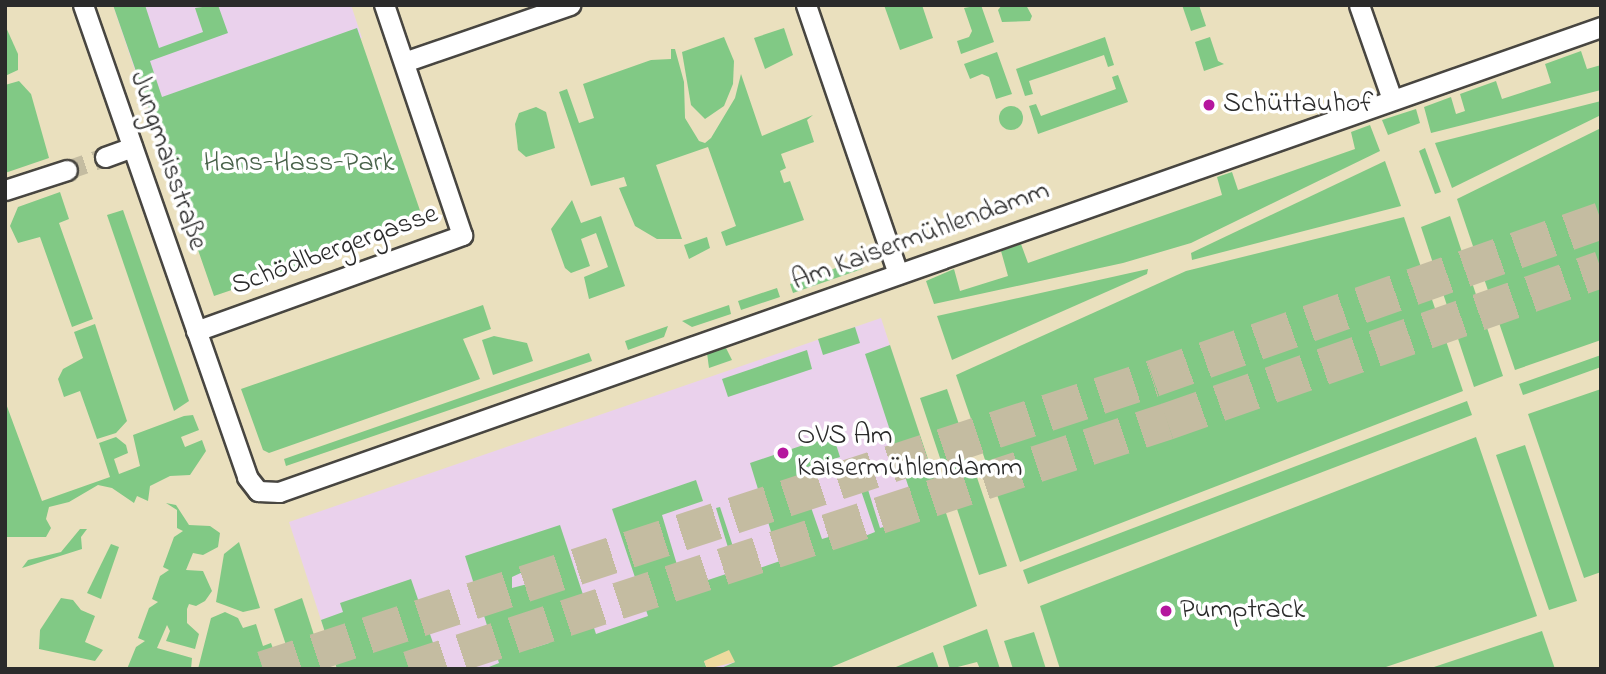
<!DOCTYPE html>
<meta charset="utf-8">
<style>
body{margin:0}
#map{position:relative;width:1606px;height:674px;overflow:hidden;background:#eae0be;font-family:"Indie Flower",sans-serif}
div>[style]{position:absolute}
.built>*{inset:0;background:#ead1ec}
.green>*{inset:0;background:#81c985}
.round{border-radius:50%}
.sand>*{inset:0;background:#eeda9e}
.street-tunnel>*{height:19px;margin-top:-9.5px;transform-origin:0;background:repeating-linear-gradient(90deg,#c4bca1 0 19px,transparent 0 29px)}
.highway-tunnel>*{height:37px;margin-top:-18.5px;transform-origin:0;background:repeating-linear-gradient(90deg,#c4bca1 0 37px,transparent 0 55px)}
.roads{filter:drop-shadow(2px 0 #484641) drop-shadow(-2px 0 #484641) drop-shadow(0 2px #484641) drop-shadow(0 -2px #484641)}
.street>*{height:19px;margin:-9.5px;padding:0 9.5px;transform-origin:9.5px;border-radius:9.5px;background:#fff}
.dots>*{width:19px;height:19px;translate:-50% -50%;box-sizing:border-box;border:4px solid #fff;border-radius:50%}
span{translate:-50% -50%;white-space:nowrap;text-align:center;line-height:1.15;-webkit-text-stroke:7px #fff;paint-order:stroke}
.poi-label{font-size:28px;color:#2b2b2b}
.left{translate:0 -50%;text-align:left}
.street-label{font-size:28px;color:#2b2b2b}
.park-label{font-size:28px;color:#49624a}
.frame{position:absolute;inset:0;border:7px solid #2b2b2b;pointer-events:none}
</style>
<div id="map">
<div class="built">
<div style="clip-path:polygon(113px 5px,351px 5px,362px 38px,149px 112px)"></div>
<div style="clip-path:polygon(881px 318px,967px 581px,760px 669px,337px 669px,289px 522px)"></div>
</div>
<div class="green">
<div style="clip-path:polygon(113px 5px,145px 5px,159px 48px,203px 32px,195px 8px,218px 5px,228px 33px,150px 61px,162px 97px,357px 28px,425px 225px,214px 296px)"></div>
<div style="clip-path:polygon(884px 5px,922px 5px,933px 38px,900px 50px)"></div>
<div style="clip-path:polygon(981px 5px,994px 42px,961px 54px,957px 41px,969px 37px,972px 31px,964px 8px)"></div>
<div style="clip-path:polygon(1002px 5px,1026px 5px,1032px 16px,1030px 21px,1002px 22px,998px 10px)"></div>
<div style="clip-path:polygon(1182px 5px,1199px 5px,1206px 26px,1191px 31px)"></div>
<div style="clip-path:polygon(5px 25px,18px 54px,18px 70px,5px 76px)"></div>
<div style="clip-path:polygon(784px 28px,793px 55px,765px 69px,754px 38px)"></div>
<div style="clip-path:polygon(724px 37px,734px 61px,733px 84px,724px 106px,705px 119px,691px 105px,682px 52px)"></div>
<div style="clip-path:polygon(1105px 37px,1114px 65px,1108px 67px,1104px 55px,1047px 75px,1029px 81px,1033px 94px,1025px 96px,1016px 69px)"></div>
<div style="clip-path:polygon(1210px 37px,1218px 61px,1224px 64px,1204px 71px,1195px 42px)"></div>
<div style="clip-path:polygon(671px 49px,675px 49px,684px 82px,685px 118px,699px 141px,705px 143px,711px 138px,735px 98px,741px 74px,762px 136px,813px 115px,807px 120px,814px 142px,781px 154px,786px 168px,780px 171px,784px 183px,790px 181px,804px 220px,726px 246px,721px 232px,736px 226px,708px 147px,656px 165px,682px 239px,657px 239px,635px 226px,619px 188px,627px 186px,624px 177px,591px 186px,559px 92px,567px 89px,579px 123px,594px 118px,583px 84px,651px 60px,671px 59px)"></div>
<div style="clip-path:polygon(1581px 51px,1587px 69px,1601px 65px,1601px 90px,1431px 133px,1424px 107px,1451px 97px,1456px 114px,1465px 111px,1460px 94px,1496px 81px,1502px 99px,1551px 83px,1545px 64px)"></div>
<div style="clip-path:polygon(997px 52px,1012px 94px,996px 99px,989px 77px,982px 74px,970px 79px,964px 64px)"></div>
<div style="clip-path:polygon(1118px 75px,1128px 102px,1038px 134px,1029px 106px,1036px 104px,1041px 116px,1116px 89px,1112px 77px)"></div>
<div style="clip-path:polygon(19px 81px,31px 94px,49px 158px,5px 173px,5px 85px)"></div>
<div style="clip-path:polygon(1601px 101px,1601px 115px,1452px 188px,1435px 143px)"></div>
<div class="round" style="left:999px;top:106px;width:24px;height:24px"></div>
<div style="clip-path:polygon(536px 107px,546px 112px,555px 148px,526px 157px,518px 150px,515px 124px,519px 113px)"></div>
<div style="clip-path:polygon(1416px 109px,1420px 123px,1388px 135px,1382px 120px)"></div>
<div style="clip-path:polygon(1370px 125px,1380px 151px,1191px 243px,1123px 263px,934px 304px,926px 281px,954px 269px,960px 291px,1008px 276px,1001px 251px,1021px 244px,1028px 263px,1222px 195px,1217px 177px,1232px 172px,1238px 190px,1355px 149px,1351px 132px)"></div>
<div style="clip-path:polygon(1601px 128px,1601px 340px,1515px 370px,1457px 199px)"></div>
<div style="clip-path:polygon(1425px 148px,1441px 192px,1435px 194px,1419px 151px)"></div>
<div style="clip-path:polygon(1385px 161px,1401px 206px,1192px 260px,1191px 253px)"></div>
<div style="clip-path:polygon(60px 192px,69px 219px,59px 223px,93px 319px,72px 327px,40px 237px,18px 243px,10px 226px,18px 207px)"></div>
<div style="clip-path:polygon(572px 200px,581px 223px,601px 216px,625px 286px,589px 299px,584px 277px,608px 267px,596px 233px,581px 239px,590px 266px,571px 273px,565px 268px,551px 229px)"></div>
<div style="clip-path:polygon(123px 210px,189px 401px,174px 411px,107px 215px)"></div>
<div style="clip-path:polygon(1450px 216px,1503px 376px,1474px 387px,1421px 227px)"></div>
<div style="clip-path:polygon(1404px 217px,1463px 391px,1020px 562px,956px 375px,1186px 271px)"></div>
<div style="clip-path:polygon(707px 237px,710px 248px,689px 259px,684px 245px)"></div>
<div style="clip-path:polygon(859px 260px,862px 269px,793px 293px,790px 284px)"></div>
<div style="clip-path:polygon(1148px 269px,1147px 274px,952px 360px,937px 316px)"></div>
<div style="clip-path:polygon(777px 288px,780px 297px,741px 310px,738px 301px)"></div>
<div style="clip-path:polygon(483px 305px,491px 329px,463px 339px,480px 379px,269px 453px,263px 450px,241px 389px)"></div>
<div style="clip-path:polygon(729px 305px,731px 314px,692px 327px,682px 321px)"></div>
<div style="clip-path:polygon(95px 324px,127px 421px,116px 433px,97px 439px,80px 391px,64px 397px,58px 379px,63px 369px,83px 358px,74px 332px)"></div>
<div style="clip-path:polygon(668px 326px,664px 337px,628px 350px,625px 341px)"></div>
<div style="clip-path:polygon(855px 327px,860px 343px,823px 355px,818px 339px)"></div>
<div style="clip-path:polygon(494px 336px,527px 343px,533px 361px,493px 375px,482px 340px)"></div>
<div style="clip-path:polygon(evenodd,890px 345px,977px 606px,827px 669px,719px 669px,735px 662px,704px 661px,707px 669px,484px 669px,499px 663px,465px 556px,560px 525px,596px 634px,648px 616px,612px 509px,696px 480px,703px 501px,662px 515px,684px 588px,726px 574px,728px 580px,737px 577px,716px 508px,720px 507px,742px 574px,780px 561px,750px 463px,833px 435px,840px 457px,798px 470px,822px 539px,862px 527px,865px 536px,875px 532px,852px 464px,859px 461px,880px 528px,918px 516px,865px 354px,890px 345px,525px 571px,537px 574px,539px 581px,512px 588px,512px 577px,525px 571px,890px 345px,539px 614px,549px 643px,530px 649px,520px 620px,539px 614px)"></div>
<div style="clip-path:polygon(726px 348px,732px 360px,709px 368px,707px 353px)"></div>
<div style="clip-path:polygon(807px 350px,812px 369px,728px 397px,722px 379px)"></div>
<div style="clip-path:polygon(589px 353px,592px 361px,286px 466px,284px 459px)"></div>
<div style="clip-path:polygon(1601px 355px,1601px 367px,1523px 395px,1519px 384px)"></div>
<div style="clip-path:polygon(947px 389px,1007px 566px,979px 575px,920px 398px)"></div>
<div style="clip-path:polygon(1601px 389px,1601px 572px,1584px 578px,1528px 414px)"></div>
<div style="clip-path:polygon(5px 401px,42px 501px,110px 477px,99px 443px,116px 437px,126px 445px,128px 453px,114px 459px,119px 474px,140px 466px,133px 435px,184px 416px,193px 415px,199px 430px,181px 437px,185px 447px,202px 440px,206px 451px,190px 475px,170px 476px,150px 486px,148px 501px,137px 496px,134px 503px,112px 488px,98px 485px,69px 502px,49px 507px,46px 519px,51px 528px,46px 537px,5px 537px)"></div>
<div style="clip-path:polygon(1467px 401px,1472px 415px,1028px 584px,1023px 570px)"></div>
<div style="clip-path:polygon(1476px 437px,1537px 616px,1380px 669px,1060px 669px,1040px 606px)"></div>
<div style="clip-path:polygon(1525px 445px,1577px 601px,1549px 610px,1496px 455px)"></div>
<div style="clip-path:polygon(166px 503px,176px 505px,189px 525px,210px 526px,220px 533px,218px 547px,203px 555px,193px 553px,186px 570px,203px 571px,212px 591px,205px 601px,196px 606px,189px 604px,187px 609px,187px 623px,199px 634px,195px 649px,166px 641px,170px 631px,167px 625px,157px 648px,192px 658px,191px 669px,127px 669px,136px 647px,145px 641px,138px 638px,149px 608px,158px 602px,152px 599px,160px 576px,169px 570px,163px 567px,174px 537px,183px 531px,177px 528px,177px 510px)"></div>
<div style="clip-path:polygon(80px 529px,87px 529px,81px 537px,82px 549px,22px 568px,28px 560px,61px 552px)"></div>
<div style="clip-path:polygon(239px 542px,260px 608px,243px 612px,216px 602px,224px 554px)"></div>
<div style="clip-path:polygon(111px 544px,119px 547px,101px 599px,87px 593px)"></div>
<div style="clip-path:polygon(411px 579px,442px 669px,337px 669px,321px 620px,343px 612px,340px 603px)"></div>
<div style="clip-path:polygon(61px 598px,73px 600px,81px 610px,95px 616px,85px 642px,103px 650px,95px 661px,39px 649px,40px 630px)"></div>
<div style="clip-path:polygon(302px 598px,325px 669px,294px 669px,274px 609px)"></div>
<div style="clip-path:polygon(225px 612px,238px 618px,243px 628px,256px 624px,263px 646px,271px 643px,280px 669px,198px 669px,211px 618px)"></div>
<div style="clip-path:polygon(987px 629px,1000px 669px,980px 669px,977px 662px,950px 669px,943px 646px)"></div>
<div style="clip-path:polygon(1542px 631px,1555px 669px,1428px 669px)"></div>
<div style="clip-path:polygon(1034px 632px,1046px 669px,1013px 669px,1004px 641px)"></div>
<div style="clip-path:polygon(933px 652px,939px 669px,891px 669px)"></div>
</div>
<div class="sand">
<div style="clip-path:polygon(729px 650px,735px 662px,707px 669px,704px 661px)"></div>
</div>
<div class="street-tunnel">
<div style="left:67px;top:170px;width:40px;rotate:-18.9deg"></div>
</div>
<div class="highway-tunnel">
<div style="left:263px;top:669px;width:936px;rotate:-18.11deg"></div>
<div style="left:1153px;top:378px;width:475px;rotate:-19.4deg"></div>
<div style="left:409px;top:669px;width:798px;rotate:-18.12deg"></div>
<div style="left:1167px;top:421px;width:460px;rotate:-19.3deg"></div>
</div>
<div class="roads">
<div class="street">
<div style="left:83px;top:5px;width:500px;rotate:70.8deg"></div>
<div style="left:247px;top:477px;width:18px;rotate:52deg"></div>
<div style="left:258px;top:491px;width:21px;rotate:3deg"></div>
<div style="left:279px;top:492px;width:1401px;rotate:-19.38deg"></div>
<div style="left:806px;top:5px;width:284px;rotate:71.1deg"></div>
<div style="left:1359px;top:5px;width:100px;rotate:70.7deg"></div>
<div style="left:404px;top:62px;width:176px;rotate:-19deg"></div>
<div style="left:105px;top:157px;width:29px;rotate:-20deg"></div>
<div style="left:5px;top:190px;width:65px;rotate:-17.9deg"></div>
<div style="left:196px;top:331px;width:283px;rotate:-19.8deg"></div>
<div style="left:462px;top:235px;width:243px;rotate:-108.7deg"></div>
</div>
</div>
<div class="dots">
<div style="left:1209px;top:105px;background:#b5179e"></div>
<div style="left:783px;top:453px;background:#b5179e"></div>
<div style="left:1166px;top:611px;background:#b5179e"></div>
</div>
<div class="poi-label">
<span class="left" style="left:1223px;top:105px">Schüttauhof</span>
<span class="left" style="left:797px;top:453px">OVS Am<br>Kaisermühlendamm</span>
<span class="left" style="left:1180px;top:611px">Pumptrack</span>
</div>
<div class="street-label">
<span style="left:167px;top:161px;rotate:71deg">Jungmaisstraße</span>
<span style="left:921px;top:237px;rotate:-20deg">Am Kaisermühlendamm</span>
<span style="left:335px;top:251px;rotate:-20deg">Schödlbergergasse</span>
</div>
<div class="park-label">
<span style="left:299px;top:164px">Hans-Hass-Park</span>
</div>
<div class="frame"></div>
</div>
